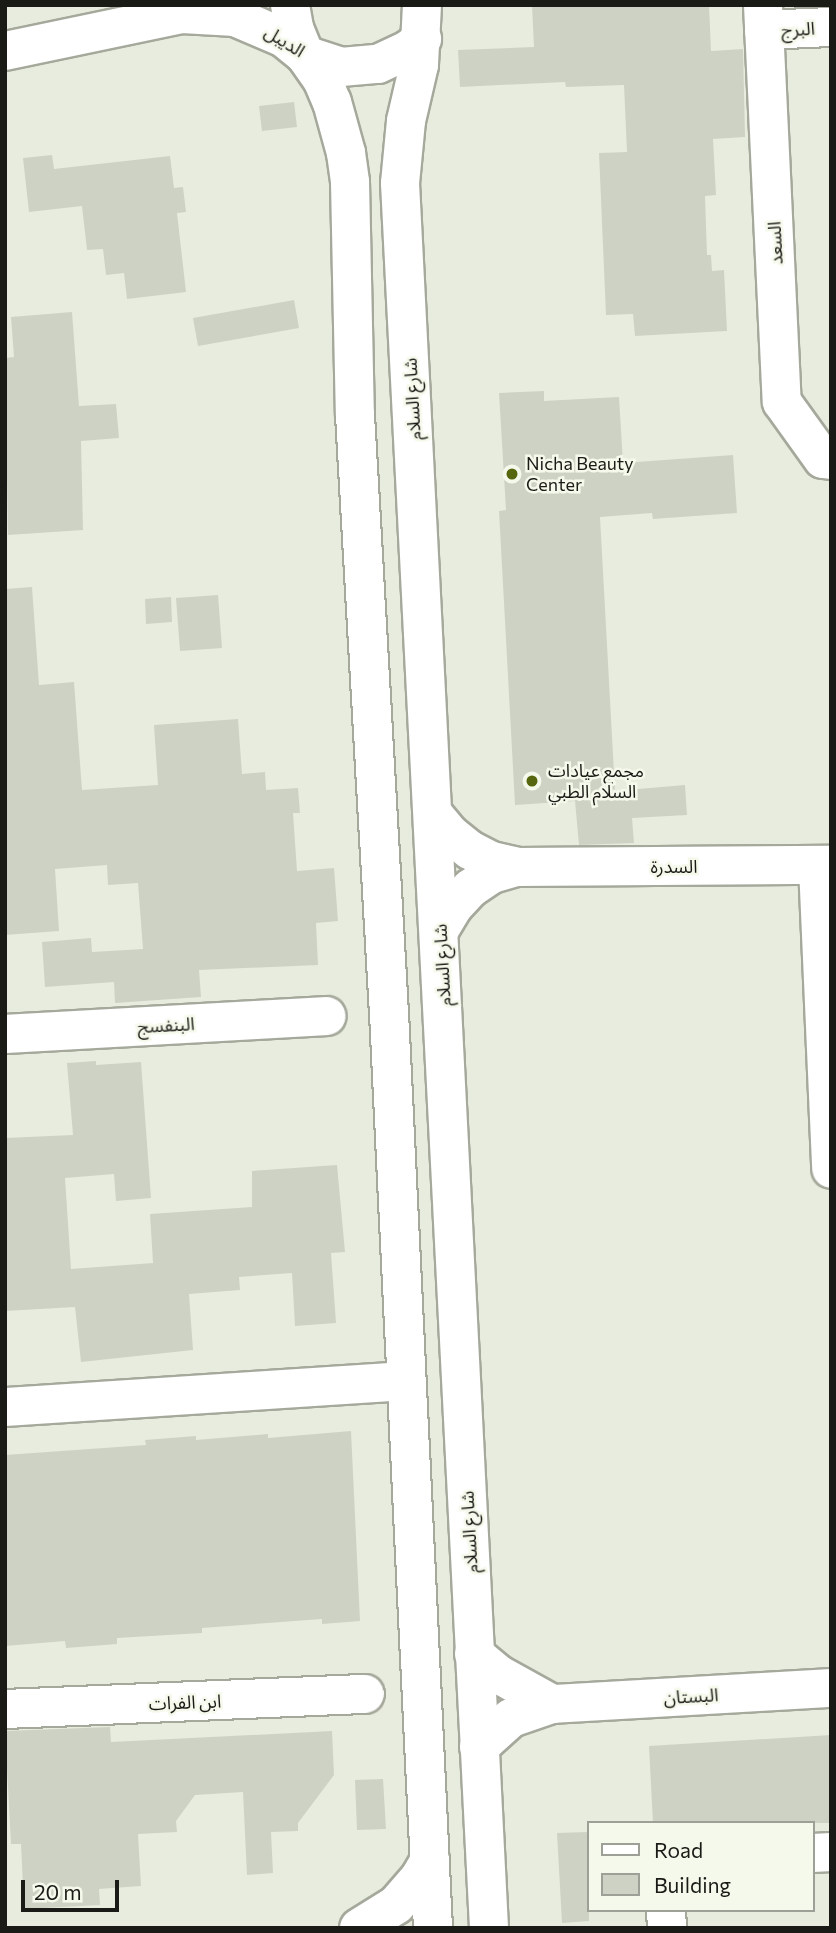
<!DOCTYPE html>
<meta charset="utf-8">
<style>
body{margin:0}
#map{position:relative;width:836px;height:1933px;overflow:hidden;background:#e8ecde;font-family:Commissioner,"Noto Sans Arabic",sans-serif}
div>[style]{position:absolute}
.building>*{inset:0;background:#ced2c4}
.roads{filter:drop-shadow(2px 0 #a5a99c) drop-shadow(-2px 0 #a5a99c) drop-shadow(0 2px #a5a99c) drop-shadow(0 -2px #a5a99c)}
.minor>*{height:38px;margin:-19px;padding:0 19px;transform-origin:19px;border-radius:19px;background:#fff}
.major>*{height:38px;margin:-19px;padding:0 19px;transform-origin:19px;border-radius:19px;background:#fff}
.dots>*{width:19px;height:19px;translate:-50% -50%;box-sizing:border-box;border:4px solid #f5f9eb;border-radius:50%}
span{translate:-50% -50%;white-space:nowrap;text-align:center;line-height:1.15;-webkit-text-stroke:5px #f5f9eb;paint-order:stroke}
.street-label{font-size:18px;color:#1a1b16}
.poi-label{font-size:18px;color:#1a1b16}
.left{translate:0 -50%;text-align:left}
.frame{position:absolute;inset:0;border:7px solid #1a1b16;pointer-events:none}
.legend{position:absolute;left:587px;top:1821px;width:228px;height:91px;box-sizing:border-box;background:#f5f9eb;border:2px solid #9da096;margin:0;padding:9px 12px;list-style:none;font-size:21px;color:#1a1b16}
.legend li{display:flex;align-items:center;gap:14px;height:35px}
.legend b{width:35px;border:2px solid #9da096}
.scale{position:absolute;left:21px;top:1880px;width:98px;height:32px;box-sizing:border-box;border:4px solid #1a1b16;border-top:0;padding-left:9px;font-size:21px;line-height:24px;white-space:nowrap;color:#1a1b16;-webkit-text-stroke:5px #f5f9eb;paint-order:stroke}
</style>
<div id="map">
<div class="building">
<div style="clip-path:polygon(532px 5px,709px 5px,711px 51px,743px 49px,745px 137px,713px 139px,716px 195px,705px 196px,707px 255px,711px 255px,712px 271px,724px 270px,727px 331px,635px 336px,633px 314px,606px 315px,599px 153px,627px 152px,624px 85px,566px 87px,565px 82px,460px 87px,458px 50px,534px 47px)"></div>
<div style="clip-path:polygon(294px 102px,297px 127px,262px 131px,259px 106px)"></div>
<div style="clip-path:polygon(52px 155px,54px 169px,170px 156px,174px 188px,183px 187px,186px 212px,177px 213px,186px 292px,127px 299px,124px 273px,106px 275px,103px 249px,87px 250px,82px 206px,29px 212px,23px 158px)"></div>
<div style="clip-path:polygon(294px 300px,299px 328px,198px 346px,193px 318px)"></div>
<div style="clip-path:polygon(72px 312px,79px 406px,116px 404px,119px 438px,81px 441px,83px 530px,8px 535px,5px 358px,14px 357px,11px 317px)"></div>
<div style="clip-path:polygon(544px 391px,544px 401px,619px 397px,623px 463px,733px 455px,737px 513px,653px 519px,652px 513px,600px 517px,615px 791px,685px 785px,687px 815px,632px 818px,634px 843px,579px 845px,575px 801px,515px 805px,499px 511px,506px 510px,499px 393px)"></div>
<div style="clip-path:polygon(32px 587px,39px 685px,74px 682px,82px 790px,158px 785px,154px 725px,238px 719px,242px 774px,265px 772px,266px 790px,298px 788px,300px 813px,293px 813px,297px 871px,334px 868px,338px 921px,316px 923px,318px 965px,199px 970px,201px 997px,115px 1003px,114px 982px,45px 987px,42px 942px,91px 938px,92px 952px,143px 949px,138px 883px,108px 885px,107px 865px,55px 869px,59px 931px,5px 935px,5px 589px)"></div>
<div style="clip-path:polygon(218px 595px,222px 648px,180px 651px,176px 598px)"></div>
<div style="clip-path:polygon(171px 597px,172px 622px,146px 624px,145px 599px)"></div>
<div style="clip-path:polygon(96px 1061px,96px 1065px,141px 1062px,151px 1198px,116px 1201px,114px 1174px,65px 1178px,71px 1269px,153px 1263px,150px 1214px,252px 1207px,252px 1171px,337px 1165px,345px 1252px,331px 1253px,336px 1323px,295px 1326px,292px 1273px,239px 1277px,240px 1290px,189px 1294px,193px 1350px,81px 1362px,75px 1307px,5px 1311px,5px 1138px,73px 1135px,67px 1063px)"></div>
<div style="clip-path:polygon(351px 1431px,360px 1621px,322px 1624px,322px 1619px,202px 1628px,202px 1633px,117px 1638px,117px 1644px,66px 1648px,65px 1641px,5px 1646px,5px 1455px,146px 1445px,145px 1440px,196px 1436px,196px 1440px,268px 1434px,268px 1438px)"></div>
<div style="clip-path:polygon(110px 1727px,111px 1742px,332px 1731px,334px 1775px,298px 1823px,298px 1831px,271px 1832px,273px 1873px,247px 1875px,243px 1792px,195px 1795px,176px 1821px,177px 1832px,138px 1834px,141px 1886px,99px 1889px,100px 1905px,24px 1909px,21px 1844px,11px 1844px,5px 1731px)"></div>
<div style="clip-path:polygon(831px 1735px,831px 1823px,653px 1823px,649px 1746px)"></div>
<div style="clip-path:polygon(383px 1779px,386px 1829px,357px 1830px,355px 1780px)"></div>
<div style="clip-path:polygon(589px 1832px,589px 1921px,562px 1923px,557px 1833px)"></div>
</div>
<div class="roads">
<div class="minor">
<div style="left:763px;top:5px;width:397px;rotate:87.3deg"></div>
<div style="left:782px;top:402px;width:70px;rotate:54.3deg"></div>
<div style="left:823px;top:459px;width:8px;rotate:7deg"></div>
<div style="left:182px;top:14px;width:53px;rotate:3.2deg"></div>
<div style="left:235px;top:17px;width:53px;rotate:23.2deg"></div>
<div style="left:284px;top:38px;width:27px;rotate:39deg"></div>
<div style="left:305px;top:55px;width:38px;rotate:18deg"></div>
<div style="left:341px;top:67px;width:37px;rotate:-5deg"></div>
<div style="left:378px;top:64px;width:33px;rotate:-25deg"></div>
<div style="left:408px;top:50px;width:18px;rotate:-38deg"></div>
<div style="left:764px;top:30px;width:67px;rotate:-2.6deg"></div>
<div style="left:5px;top:51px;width:181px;rotate:-11.8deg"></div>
<div style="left:182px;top:14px;width:23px;rotate:-23deg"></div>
<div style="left:434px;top:815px;width:25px;rotate:50deg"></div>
<div style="left:450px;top:834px;width:26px;rotate:39deg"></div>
<div style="left:470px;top:850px;width:25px;rotate:27deg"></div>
<div style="left:492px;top:861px;width:26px;rotate:13deg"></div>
<div style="left:517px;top:867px;width:314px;rotate:-0.4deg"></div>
<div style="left:818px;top:866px;width:303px;rotate:87.5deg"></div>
<div style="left:440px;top:929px;width:26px;rotate:-59deg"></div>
<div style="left:453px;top:907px;width:26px;rotate:-47deg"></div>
<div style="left:471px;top:888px;width:25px;rotate:-34deg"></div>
<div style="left:492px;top:874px;width:26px;rotate:-16deg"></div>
<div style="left:5px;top:1034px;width:322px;rotate:-3.2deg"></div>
<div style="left:5px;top:1407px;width:402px;rotate:-3.7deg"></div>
<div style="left:474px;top:1654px;width:31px;rotate:40deg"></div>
<div style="left:498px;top:1674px;width:62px;rotate:29.1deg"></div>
<div style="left:5px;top:1709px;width:360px;rotate:-2.4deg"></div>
<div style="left:479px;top:1747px;width:43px;rotate:-42.2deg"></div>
<div style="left:511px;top:1718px;width:43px;rotate:-18.9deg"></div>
<div style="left:552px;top:1704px;width:279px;rotate:-3.3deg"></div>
<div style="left:813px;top:1853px;width:18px;rotate:-3deg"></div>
<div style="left:666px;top:1910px;width:18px;rotate:87deg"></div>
<div style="left:359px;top:1928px;width:44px;rotate:-31.9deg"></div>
<div style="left:396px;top:1905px;width:37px;rotate:-49deg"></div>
<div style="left:420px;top:1877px;width:20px;rotate:-60deg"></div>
</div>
<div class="major">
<div style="left:290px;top:5px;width:23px;rotate:80deg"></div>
<div style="left:294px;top:28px;width:29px;rotate:68deg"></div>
<div style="left:305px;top:55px;width:29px;rotate:55deg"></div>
<div style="left:322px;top:79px;width:25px;rotate:67deg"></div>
<div style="left:332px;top:102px;width:53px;rotate:74.6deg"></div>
<div style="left:346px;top:153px;width:29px;rotate:82deg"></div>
<div style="left:350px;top:182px;width:233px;rotate:88.8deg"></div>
<div style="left:355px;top:415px;width:599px;rotate:86.75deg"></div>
<div style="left:389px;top:1013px;width:916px;rotate:87.25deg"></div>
<div style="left:422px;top:5px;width:60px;rotate:92.9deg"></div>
<div style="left:419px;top:65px;width:57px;rotate:103.1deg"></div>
<div style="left:406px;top:121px;width:62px;rotate:95.5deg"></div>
<div style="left:400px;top:183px;width:1747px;rotate:87.08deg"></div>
</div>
</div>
<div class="dots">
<div style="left:512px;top:474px;background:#56660e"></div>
<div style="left:532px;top:781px;background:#56660e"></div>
</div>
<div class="street-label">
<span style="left:798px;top:29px;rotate:-3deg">البرج</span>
<span style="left:285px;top:41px;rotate:32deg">الديبل</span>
<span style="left:775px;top:243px;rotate:-93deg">السعد</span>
<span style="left:412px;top:399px;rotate:-93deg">شارع السلام</span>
<span style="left:674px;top:866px">السدرة</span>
<span style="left:442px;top:965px;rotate:-93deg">شارع السلام</span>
<span style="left:166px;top:1025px;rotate:-3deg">البنفسج</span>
<span style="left:469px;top:1532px;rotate:-93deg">شارع السلام</span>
<span style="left:691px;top:1696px;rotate:-3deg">البستان</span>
<span style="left:185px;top:1702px;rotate:-2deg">ابن الفرات</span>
</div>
<div class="poi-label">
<span class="left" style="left:526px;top:474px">Nicha Beauty<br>Center</span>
<span class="left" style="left:548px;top:781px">مجمع عيادات<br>السلام الطبي</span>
</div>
<div class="frame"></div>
<ul class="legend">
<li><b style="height:9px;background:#fff"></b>Road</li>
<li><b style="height:19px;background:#ced2c4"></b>Building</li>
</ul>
<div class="scale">20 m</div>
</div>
